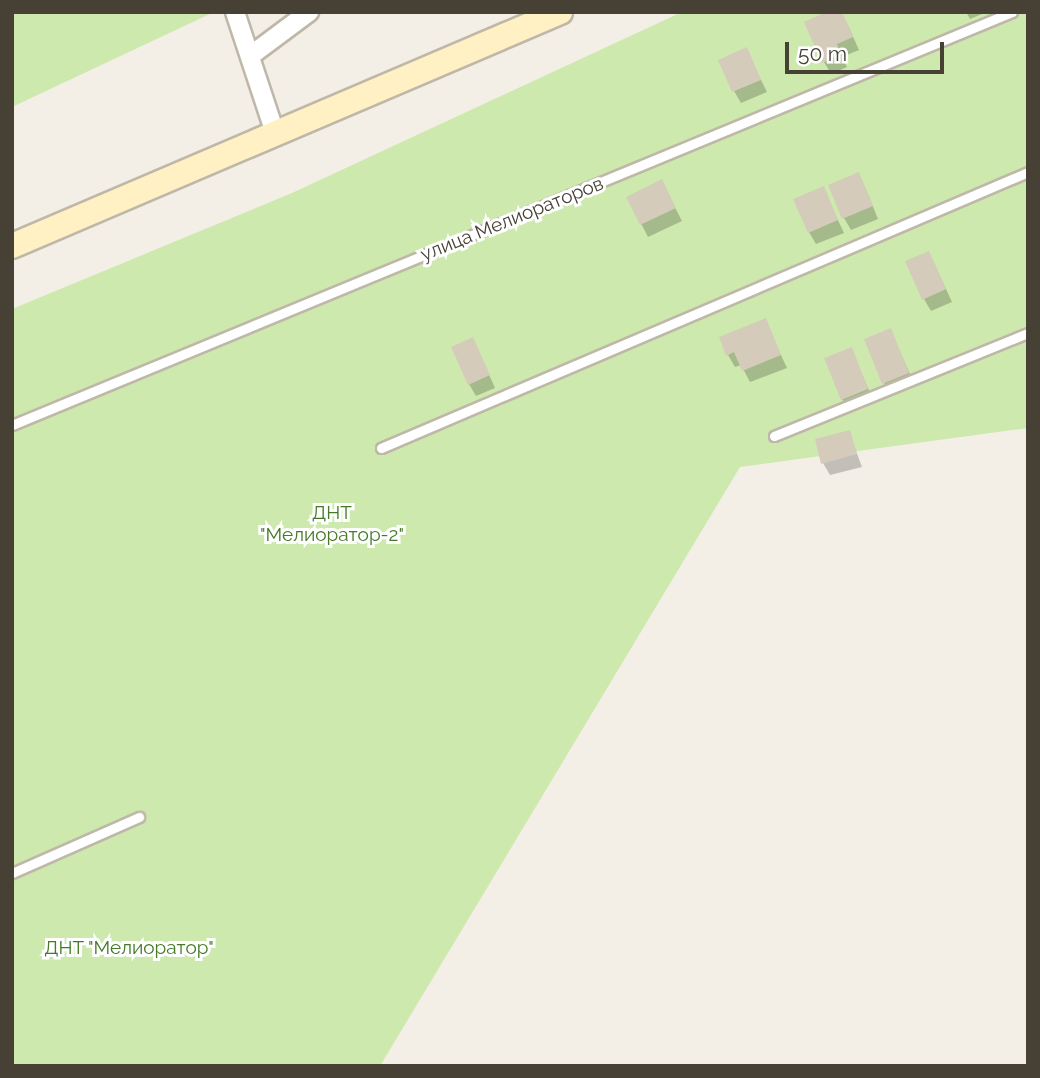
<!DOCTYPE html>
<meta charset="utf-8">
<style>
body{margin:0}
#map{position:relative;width:1040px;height:1078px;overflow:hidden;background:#f3efe6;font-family:Raleway,sans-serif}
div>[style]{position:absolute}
.green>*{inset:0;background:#cde9ad}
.shadow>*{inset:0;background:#0003}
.building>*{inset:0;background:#d5cbbb}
.roads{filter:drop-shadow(2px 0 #bfb7a8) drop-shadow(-2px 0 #bfb7a8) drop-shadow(0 2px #bfb7a8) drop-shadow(0 -2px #bfb7a8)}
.service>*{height:9px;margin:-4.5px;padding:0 4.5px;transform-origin:4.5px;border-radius:4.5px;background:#fff}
.minor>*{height:18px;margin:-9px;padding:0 9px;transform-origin:9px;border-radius:9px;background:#fff}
.secondary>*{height:24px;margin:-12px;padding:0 12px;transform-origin:12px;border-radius:12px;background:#fff1c4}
span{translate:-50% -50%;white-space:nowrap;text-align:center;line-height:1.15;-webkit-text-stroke:6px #fff;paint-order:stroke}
.street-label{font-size:19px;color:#464035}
.park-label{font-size:19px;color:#457927}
.frame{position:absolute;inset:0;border:14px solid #464035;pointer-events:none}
.scale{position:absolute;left:785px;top:42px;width:159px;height:32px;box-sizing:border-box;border:4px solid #464035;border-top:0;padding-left:9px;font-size:21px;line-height:24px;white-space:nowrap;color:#464035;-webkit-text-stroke:5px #fff;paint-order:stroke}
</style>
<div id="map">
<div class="green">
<div style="clip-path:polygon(12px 12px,214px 12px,12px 107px)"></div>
<div style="clip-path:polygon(682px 12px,1028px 12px,1028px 428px,740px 467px,380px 1066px,12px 1066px,12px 309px,292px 193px)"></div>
</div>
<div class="shadow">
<div style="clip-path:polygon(966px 12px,987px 12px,970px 19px)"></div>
<div style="clip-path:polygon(846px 21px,859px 50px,842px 57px,847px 67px,831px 74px,824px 62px)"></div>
<div style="clip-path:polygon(746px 50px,767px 92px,741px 103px,734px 91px)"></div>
<div style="clip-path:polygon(865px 187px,878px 219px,851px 230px,844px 218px)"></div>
<div style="clip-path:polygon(823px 188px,844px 233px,816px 244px,809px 232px)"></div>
<div style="clip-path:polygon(668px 194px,682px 221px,648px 237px,628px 198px)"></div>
<div style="clip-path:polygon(935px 265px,952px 302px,931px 311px,924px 299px)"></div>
<div style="clip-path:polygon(765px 321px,787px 368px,750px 382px,741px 365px,735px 367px,728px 355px)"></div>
<div style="clip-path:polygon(890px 330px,915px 385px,891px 395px,884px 383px)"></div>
<div style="clip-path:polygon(473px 339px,495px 388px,476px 396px,469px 384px)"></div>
<div style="clip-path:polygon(851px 349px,874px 402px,849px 411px,842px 399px)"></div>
<div style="clip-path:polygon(849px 432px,862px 467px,830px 475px,823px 463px)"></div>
</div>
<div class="building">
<div style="clip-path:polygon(826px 12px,842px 12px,853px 37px,837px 44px,841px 54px,822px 63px,804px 22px)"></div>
<div style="clip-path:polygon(747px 47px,761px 80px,732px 92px,718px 60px)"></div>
<div style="clip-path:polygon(859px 172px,873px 206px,842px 219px,828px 185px)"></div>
<div style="clip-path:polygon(662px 179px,676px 208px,640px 225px,626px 197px)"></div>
<div style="clip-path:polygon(824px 186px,838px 220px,808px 233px,793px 199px)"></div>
<div style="clip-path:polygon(929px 251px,946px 289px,922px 300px,905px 261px)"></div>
<div style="clip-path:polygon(766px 318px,781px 355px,742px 371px,734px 352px,726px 356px,719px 337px)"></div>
<div style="clip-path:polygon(891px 328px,909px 373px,882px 384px,864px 339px)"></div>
<div style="clip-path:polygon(473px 337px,490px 375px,468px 385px,451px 347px)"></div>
<div style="clip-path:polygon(852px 347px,868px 389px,841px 400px,824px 358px)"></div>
<div style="clip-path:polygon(850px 430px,857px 454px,821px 464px,815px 439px)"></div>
</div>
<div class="roads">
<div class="service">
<div style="left:12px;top:425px;width:1082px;rotate:-22.44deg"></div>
<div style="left:774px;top:436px;width:274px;rotate:-22.1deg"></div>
<div style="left:381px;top:448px;width:703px;rotate:-23.1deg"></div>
<div style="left:12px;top:873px;width:139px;rotate:-23.8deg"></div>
</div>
<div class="minor">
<div style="left:235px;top:12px;width:127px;rotate:71.7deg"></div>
<div style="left:250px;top:56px;width:74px;rotate:-36.7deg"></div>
</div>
<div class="secondary">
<div style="left:12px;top:246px;width:596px;rotate:-23.12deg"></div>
</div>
</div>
<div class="street-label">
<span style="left:512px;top:219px;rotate:-22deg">улица Мелиораторов</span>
</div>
<div class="park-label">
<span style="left:332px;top:524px">ДНТ<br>"Мелиоратор-2"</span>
<span style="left:129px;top:948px">ДНТ "Мелиоратор"</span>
</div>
<div class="frame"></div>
<div class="scale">50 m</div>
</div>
